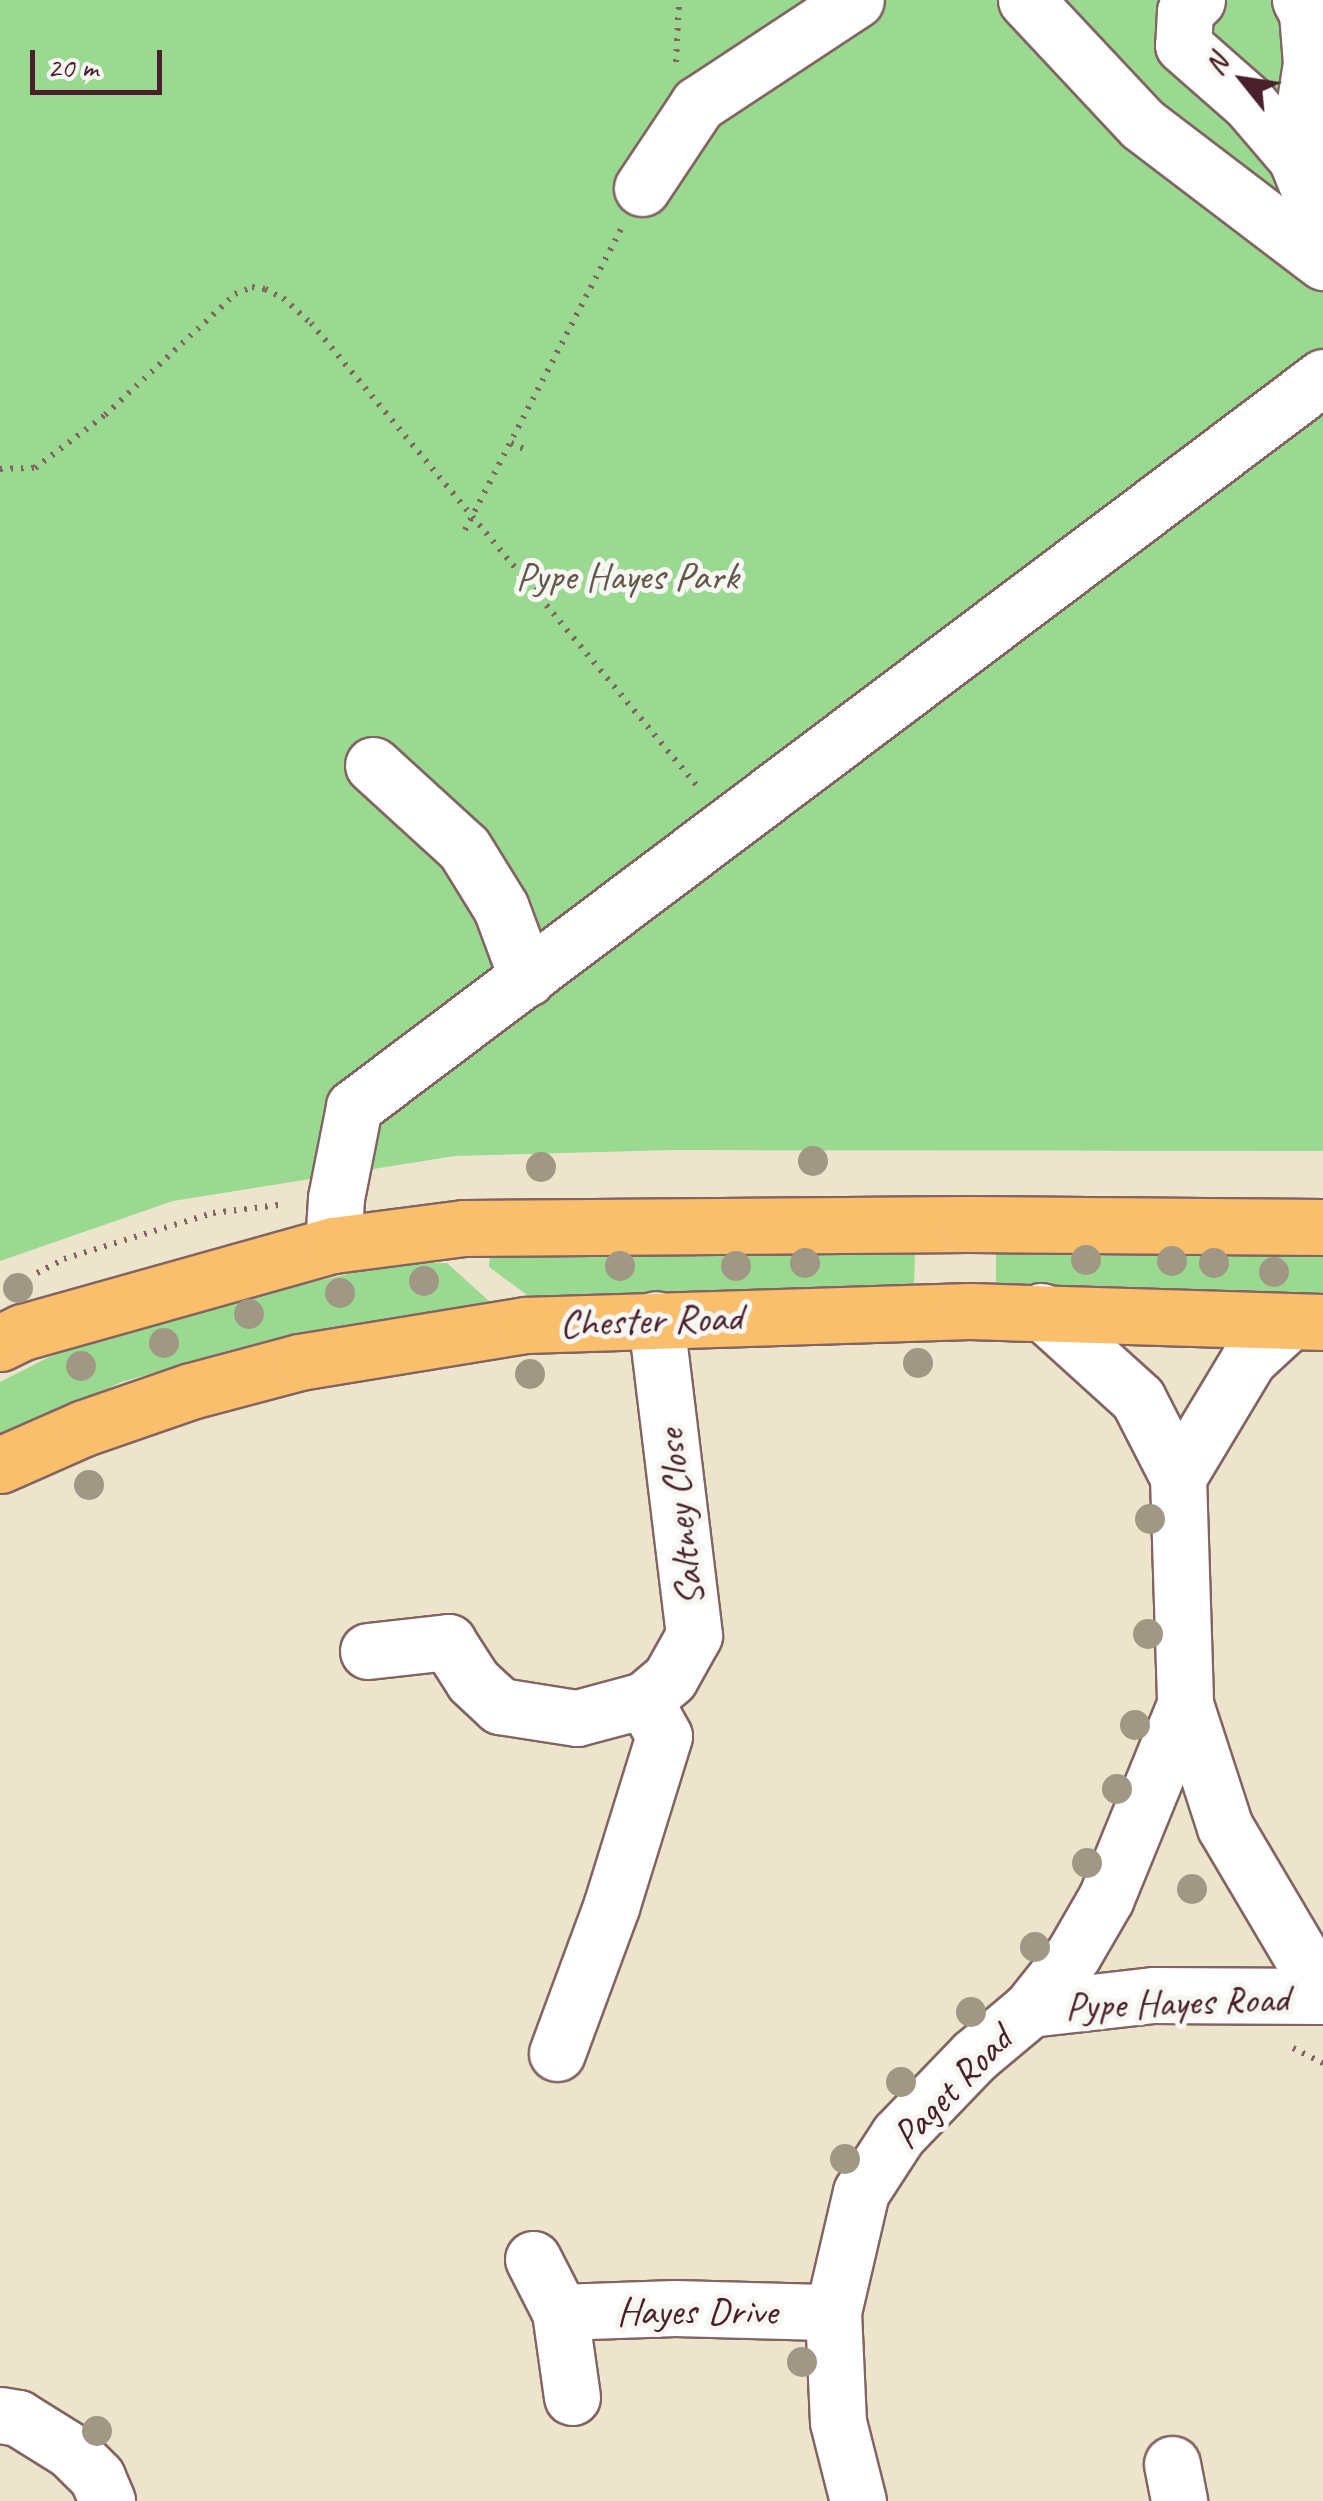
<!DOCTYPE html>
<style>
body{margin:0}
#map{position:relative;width:1323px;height:2501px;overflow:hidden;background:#ece5cb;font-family:Caveat,sans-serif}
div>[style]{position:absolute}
.green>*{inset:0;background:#99da90}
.path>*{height:6px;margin-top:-3px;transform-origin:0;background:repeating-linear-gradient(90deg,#836463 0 2.5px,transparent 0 10.5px)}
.roads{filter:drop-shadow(2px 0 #836463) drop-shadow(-2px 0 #836463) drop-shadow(0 2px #836463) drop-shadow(0 -2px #836463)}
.minor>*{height:55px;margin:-27.5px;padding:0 27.5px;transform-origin:27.5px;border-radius:27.5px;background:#fff}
.highway>*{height:55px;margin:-27.5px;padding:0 27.5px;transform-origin:27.5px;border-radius:27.5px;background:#f9bf6d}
.trees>*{width:30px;height:30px;margin:-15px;border-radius:50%;background:#a09784}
span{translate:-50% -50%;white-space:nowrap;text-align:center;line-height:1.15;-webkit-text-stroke:10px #f6f6f2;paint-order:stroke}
.park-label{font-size:40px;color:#625749}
.street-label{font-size:40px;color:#4a1f2b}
.north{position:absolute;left:1193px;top:30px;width:100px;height:100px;-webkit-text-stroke:8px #f6f6f2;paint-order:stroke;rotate:300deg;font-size:28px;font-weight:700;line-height:40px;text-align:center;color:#4a1f2b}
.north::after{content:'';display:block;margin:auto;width:35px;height:45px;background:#4a1f2b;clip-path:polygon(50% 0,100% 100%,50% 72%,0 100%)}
.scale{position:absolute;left:30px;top:50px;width:132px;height:45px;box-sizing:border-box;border:5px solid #4a1f2b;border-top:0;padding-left:12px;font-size:30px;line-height:35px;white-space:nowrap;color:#4a1f2b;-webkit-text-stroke:8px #f6f6f2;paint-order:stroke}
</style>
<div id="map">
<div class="green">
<div style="clip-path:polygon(0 0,1323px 0,1323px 1151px,674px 1150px,455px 1156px,173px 1201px,0 1261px)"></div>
<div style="clip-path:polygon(819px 1245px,915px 1253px,914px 1284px,534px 1300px,489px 1267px,490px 1252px)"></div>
<div style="clip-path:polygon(1323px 1247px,1323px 1296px,996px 1292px,996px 1249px)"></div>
<div style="clip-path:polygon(397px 1263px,447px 1263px,490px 1302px,230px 1350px,122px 1382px,0 1437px,0 1382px,49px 1357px,171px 1314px)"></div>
</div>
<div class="path">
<div style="left:676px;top:62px;width:62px;rotate:-87.2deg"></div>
<div style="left:511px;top:443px;width:19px;rotate:25deg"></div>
<div style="left:0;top:469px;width:35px;rotate:-2deg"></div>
<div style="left:35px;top:468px;width:88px;rotate:-37.1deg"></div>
<div style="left:105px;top:415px;width:178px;rotate:-42.9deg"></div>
<div style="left:235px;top:294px;width:18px;rotate:-22deg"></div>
<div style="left:252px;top:287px;width:13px;rotate:9deg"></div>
<div style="left:265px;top:289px;width:20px;rotate:27deg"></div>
<div style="left:283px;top:298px;width:38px;rotate:42deg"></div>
<div style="left:311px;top:323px;width:604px;rotate:50.17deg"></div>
<div style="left:465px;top:530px;width:339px;rotate:-62.6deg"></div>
<div style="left:37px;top:1273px;width:30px;rotate:-27deg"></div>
<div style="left:64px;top:1259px;width:156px;rotate:-17.2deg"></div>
<div style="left:213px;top:1213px;width:66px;rotate:-6.9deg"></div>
<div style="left:1293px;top:2048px;width:34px;rotate:27deg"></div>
</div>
<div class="roads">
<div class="minor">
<div style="left:1026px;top:0;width:170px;rotate:46.9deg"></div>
<div style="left:1142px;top:124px;width:228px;rotate:37.3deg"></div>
<div style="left:1197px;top:0;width:16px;rotate:137deg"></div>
<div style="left:1185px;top:11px;width:34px;rotate:93deg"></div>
<div style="left:1183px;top:45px;width:88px;rotate:41.3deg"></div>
<div style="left:1249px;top:103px;width:72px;rotate:49.5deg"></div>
<div style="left:1296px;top:158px;width:96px;rotate:-81deg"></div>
<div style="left:1311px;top:63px;width:50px;rotate:-94.6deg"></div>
<div style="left:1307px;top:13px;width:15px;rotate:-118deg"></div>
<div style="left:1296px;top:158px;width:72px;rotate:68.1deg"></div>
<div style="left:642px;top:188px;width:101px;rotate:-56.3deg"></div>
<div style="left:698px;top:104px;width:189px;rotate:-33.4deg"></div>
<div style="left:373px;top:765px;width:123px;rotate:42.4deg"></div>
<div style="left:464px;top:848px;width:70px;rotate:58.3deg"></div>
<div style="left:501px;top:908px;width:75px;rotate:69.6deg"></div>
<div style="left:333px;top:1245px;width:47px;rotate:-86.3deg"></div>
<div style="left:336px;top:1198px;width:93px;rotate:-78.8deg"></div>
<div style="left:354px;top:1107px;width:1213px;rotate:-36.99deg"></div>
<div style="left:1041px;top:1311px;width:131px;rotate:42.2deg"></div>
<div style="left:1138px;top:1399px;width:88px;rotate:62.9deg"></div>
<div style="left:1178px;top:1477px;width:227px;rotate:88.2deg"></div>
<div style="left:1185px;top:1704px;width:129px;rotate:72deg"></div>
<div style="left:1225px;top:1827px;width:193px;rotate:59.4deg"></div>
<div style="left:1178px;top:1477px;width:138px;rotate:-59deg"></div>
<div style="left:1249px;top:1359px;width:53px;rotate:-42.7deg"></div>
<div style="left:368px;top:1651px;width:81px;rotate:-6.4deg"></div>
<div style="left:448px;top:1642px;width:46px;rotate:57.3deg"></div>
<div style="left:473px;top:1681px;width:37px;rotate:43deg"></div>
<div style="left:500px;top:1706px;width:78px;rotate:8.9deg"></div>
<div style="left:577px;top:1718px;width:69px;rotate:-15deg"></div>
<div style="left:1030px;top:2009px;width:124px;rotate:-6.5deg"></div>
<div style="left:1153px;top:1995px;width:170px;rotate:0.3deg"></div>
<div style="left:557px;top:2053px;width:156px;rotate:-69.7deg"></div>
<div style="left:611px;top:1907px;width:179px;rotate:-72.8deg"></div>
<div style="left:664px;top:1736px;width:41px;rotate:-119.1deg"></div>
<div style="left:644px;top:1700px;width:34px;rotate:-40deg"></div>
<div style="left:670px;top:1678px;width:49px;rotate:-60.8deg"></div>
<div style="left:694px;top:1635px;width:318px;rotate:-96.9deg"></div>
<div style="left:533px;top:2259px;width:59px;rotate:63deg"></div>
<div style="left:572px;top:2397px;width:86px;rotate:-98deg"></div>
<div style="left:560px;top:2312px;width:115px;rotate:-2deg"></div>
<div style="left:675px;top:2308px;width:158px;rotate:1.5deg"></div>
<div style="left:0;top:2415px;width:18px;rotate:9deg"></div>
<div style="left:18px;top:2418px;width:62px;rotate:31.9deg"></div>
<div style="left:71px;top:2451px;width:37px;rotate:45deg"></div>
<div style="left:97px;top:2477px;width:26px;rotate:67deg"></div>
<div style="left:1172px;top:2464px;width:38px;rotate:79deg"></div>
<div style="left:858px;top:2501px;width:81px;rotate:-104.2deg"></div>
<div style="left:838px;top:2422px;width:110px;rotate:-92.6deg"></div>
<div style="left:833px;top:2312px;width:123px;rotate:-76.9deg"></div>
<div style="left:861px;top:2192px;width:68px;rotate:-57deg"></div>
<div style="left:898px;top:2135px;width:110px;rotate:-46.1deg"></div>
<div style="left:974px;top:2056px;width:73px;rotate:-40deg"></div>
<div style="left:1030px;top:2009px;width:69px;rotate:-51.5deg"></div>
<div style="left:1073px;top:1955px;width:66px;rotate:-59.9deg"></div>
<div style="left:1106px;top:1898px;width:209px;rotate:-67.8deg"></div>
</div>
<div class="highway">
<div style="left:0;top:1343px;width:25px;rotate:-26deg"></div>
<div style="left:23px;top:1332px;width:322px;rotate:-15.7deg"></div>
<div style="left:333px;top:1245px;width:132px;rotate:-7.4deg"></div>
<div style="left:464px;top:1228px;width:505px;rotate:-0.45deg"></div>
<div style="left:969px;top:1224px;width:354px;rotate:0.5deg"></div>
<div style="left:0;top:1465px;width:92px;rotate:-23.8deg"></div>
<div style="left:84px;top:1428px;width:113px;rotate:-19.1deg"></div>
<div style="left:191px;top:1391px;width:113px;rotate:-14.9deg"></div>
<div style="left:300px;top:1362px;width:228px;rotate:-9.3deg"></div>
<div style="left:525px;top:1325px;width:445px;rotate:-1.8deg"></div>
<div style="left:970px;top:1311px;width:353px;rotate:1.8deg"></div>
</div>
</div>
<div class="trees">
<div style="left:813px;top:1161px"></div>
<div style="left:541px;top:1167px"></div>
<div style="left:1086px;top:1260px"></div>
<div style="left:1172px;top:1261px"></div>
<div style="left:805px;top:1263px"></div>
<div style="left:1214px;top:1263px"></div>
<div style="left:620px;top:1266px"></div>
<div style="left:736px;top:1266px"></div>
<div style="left:1274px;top:1272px"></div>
<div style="left:424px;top:1281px"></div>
<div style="left:18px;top:1288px"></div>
<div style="left:340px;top:1293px"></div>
<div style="left:249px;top:1314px"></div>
<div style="left:164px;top:1343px"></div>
<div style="left:918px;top:1363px"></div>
<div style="left:81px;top:1366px"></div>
<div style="left:530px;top:1374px"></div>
<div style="left:89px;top:1485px"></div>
<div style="left:1150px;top:1519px"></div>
<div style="left:1148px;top:1634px"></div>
<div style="left:1135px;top:1725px"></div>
<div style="left:1117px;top:1789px"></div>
<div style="left:1087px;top:1863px"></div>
<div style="left:1192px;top:1889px"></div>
<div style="left:1035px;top:1947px"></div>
<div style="left:971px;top:2012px"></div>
<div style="left:901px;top:2082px"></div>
<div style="left:845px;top:2159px"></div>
<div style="left:802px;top:2362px"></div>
<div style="left:97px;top:2431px"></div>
</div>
<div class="park-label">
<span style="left:627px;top:576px">Pype Hayes Park</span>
</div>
<div class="street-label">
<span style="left:651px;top:1320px;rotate:-2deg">Chester Road</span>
<span style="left:680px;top:1518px;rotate:-97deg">Saltney Close</span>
<span style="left:1177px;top:2002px;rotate:-2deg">Pype Hayes Road</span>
<span style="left:952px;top:2087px;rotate:-46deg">Paget Road</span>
<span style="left:697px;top:2311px">Hayes Drive</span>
</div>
<div class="north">N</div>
<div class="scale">20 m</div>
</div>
